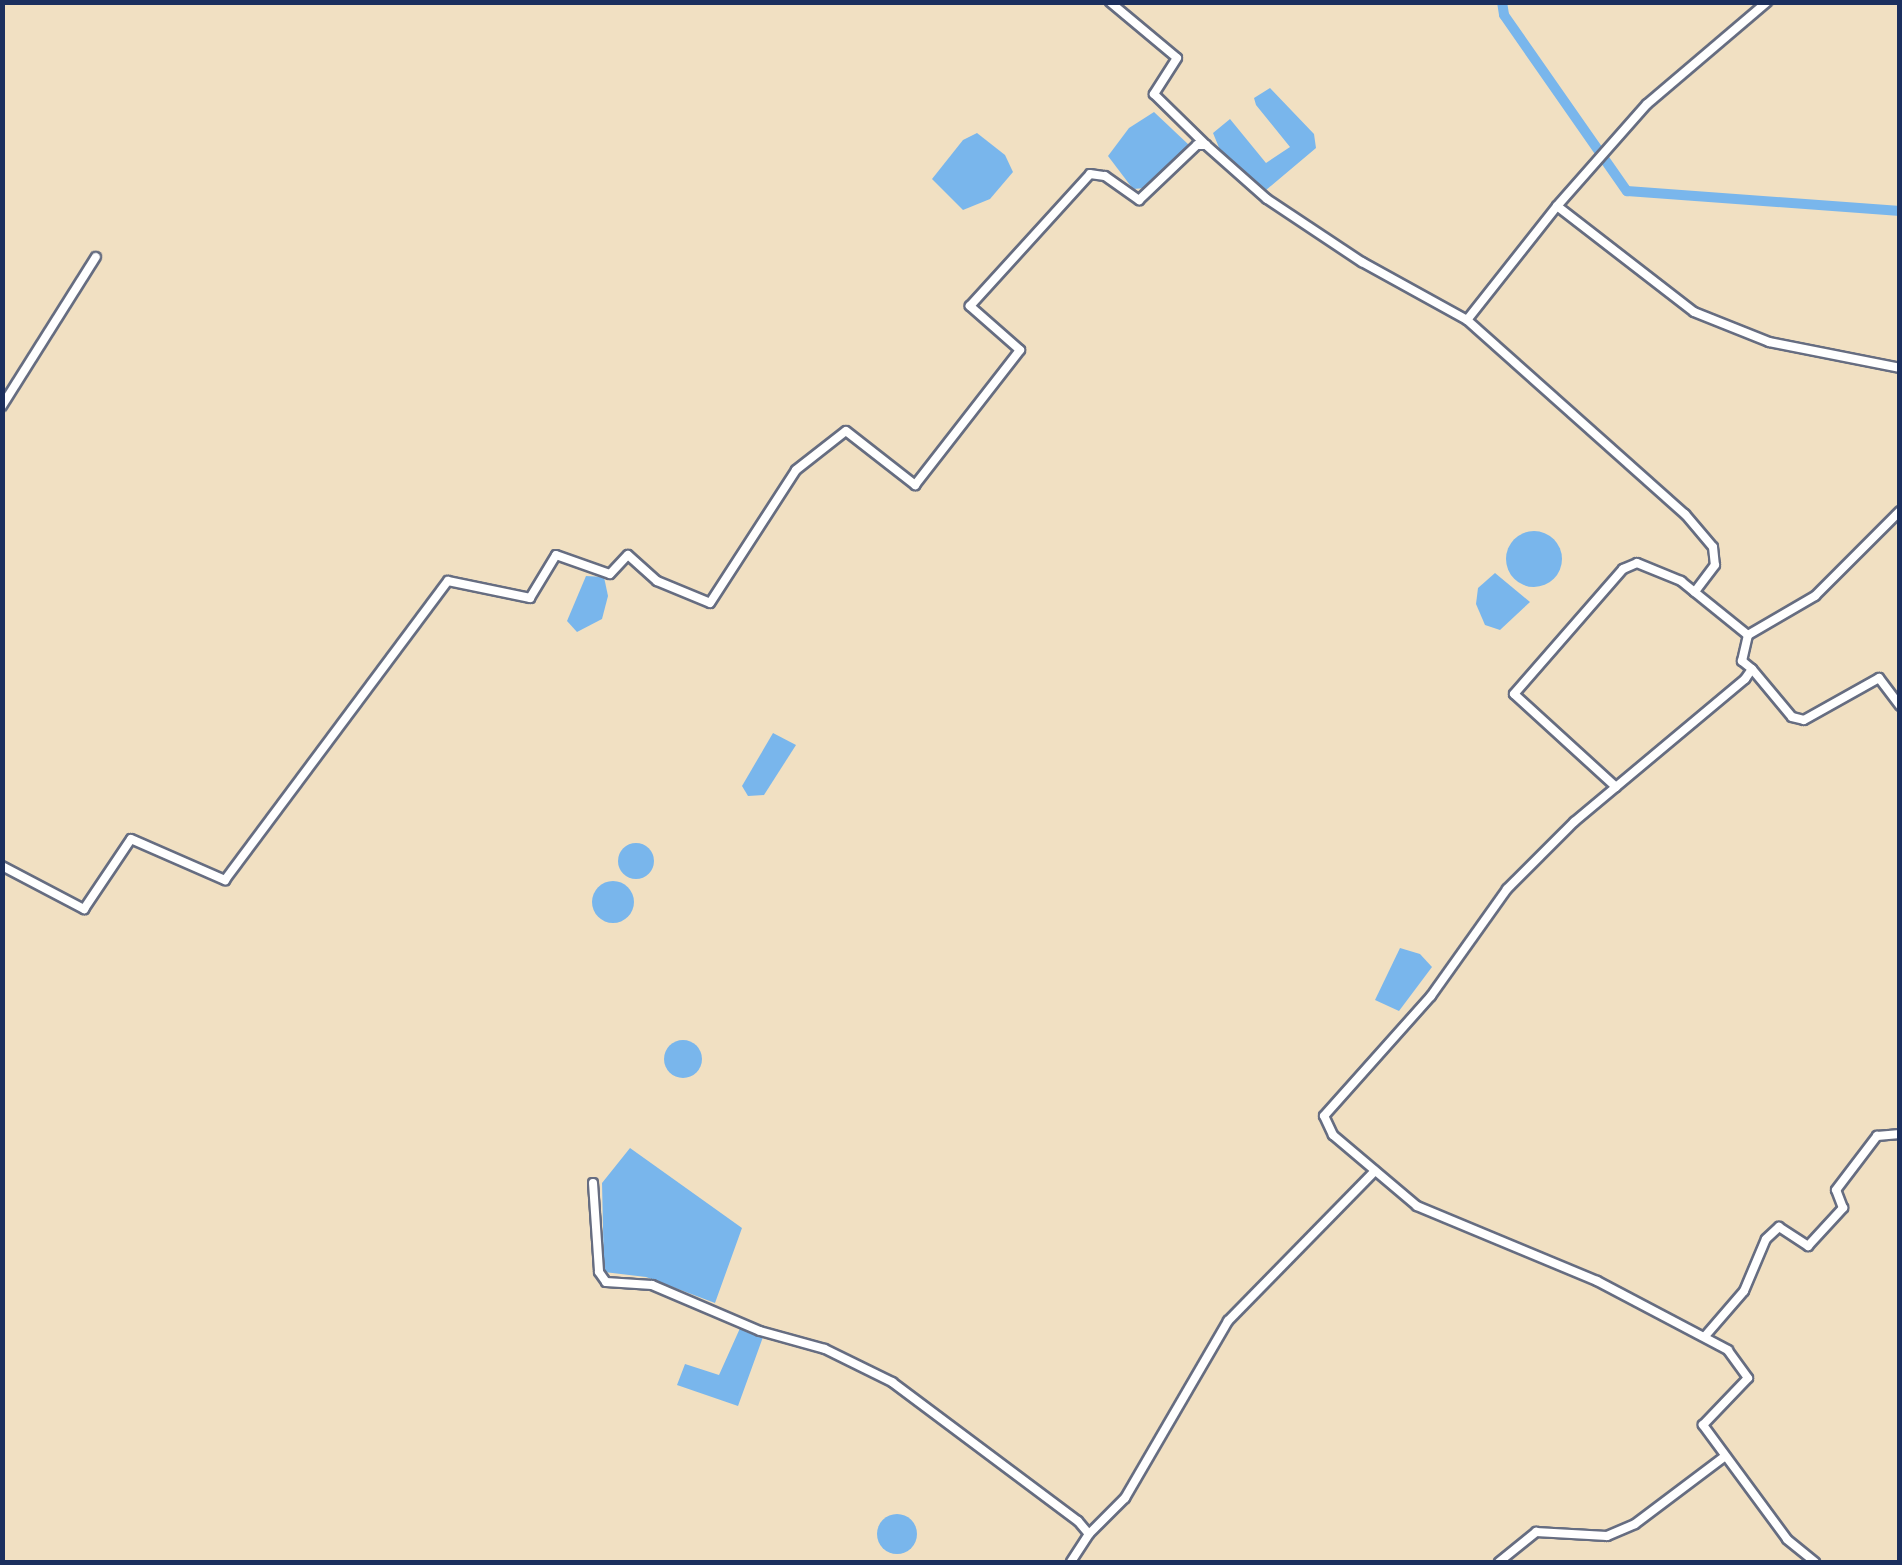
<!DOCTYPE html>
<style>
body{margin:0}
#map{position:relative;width:1902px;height:1565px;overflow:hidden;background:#f1e0c2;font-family:"Patrick Hand",sans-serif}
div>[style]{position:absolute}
.water>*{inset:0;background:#79b6ec}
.round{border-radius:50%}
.canal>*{height:10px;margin:-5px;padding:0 5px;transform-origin:5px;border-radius:5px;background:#79b6ec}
.roads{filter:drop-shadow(2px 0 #666d81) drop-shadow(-2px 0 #666d81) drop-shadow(0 2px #666d81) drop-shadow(0 -2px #666d81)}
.minor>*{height:8px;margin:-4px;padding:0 4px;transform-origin:4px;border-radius:4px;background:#fff}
span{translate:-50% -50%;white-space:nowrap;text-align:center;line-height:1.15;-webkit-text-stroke:10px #fff;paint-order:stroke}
.frame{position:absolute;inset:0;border:5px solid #1b2f5e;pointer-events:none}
</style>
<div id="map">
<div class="water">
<div style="clip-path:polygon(1270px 88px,1314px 134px,1316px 148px,1266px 190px,1220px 150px,1213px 133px,1230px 119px,1266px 163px,1290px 147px,1256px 105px,1254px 98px)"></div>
<div style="clip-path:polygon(1154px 112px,1189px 145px,1146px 188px,1133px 189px,1108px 156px,1129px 128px)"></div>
<div style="clip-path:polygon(977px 133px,1005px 155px,1013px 172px,990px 199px,963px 210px,932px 179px,963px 140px)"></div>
<div class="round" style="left:1506px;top:531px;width:56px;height:56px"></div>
<div style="clip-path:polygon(1495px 573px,1530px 602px,1500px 630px,1485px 625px,1476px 604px,1478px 588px)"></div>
<div style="clip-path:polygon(586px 576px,604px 577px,608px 596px,602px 619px,577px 632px,567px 621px)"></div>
<div style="clip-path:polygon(773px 733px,796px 745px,764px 795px,748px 796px,742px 786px)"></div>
<div class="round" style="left:618px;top:843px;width:36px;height:36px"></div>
<div class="round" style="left:592px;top:881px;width:42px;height:42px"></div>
<div style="clip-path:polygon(1400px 948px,1420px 954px,1432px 967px,1399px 1011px,1375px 1000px)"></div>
<div class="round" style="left:664px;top:1040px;width:38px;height:38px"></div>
<div style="clip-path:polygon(630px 1148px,742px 1228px,715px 1303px,646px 1277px,604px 1272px,602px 1183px)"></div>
<div style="clip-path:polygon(741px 1326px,763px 1337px,738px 1406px,677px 1385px,685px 1364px,719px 1375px)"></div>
<div class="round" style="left:877px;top:1514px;width:40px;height:40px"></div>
</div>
<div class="canal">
<div style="left:1502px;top:2px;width:13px;rotate:81deg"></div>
<div style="left:1504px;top:15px;width:215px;rotate:55.1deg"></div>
<div style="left:1627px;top:191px;width:274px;rotate:4.2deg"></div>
</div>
<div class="roads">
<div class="minor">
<div style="left:1110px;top:2px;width:87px;rotate:39.9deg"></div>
<div style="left:1177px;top:58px;width:43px;rotate:122.6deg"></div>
<div style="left:1154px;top:94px;width:73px;rotate:44.4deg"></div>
<div style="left:1767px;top:2px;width:157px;rotate:139.6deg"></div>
<div style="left:1647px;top:104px;width:136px;rotate:131.4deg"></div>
<div style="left:1557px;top:206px;width:173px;rotate:37.7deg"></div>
<div style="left:1694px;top:312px;width:81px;rotate:21.8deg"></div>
<div style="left:1769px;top:342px;width:134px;rotate:11.2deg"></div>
<div style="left:1467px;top:320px;width:292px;rotate:41.7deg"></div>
<div style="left:1685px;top:514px;width:43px;rotate:49.7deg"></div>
<div style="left:1713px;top:547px;width:18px;rotate:84deg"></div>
<div style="left:1715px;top:565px;width:34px;rotate:127deg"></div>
<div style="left:2px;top:406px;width:176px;rotate:-57.8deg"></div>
<div style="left:1752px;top:669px;width:62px;rotate:50.2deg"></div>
<div style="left:1792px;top:717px;width:12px;rotate:14deg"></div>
<div style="left:1804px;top:720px;width:86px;rotate:-29.2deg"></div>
<div style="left:1879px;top:678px;width:35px;rotate:53deg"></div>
<div style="left:1616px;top:787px;width:138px;rotate:-137.6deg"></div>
<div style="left:1514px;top:694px;width:166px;rotate:-48.9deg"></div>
<div style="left:1623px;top:569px;width:15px;rotate:-23deg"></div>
<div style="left:1637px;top:563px;width:48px;rotate:22.2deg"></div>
<div style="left:1681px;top:581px;width:86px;rotate:38.9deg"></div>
<div style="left:2px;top:866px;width:93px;rotate:27.7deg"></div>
<div style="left:84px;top:909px;width:84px;rotate:-56.1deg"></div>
<div style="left:131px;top:839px;width:103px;rotate:23.6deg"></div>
<div style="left:225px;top:880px;width:373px;rotate:-53.3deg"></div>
<div style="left:448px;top:581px;width:84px;rotate:11.7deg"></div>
<div style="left:530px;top:598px;width:50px;rotate:-58.8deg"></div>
<div style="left:556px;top:555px;width:57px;rotate:19.4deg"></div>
<div style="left:610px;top:574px;width:26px;rotate:-47deg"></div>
<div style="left:628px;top:555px;width:39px;rotate:42deg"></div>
<div style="left:657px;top:581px;width:57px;rotate:22.5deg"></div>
<div style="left:710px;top:603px;width:158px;rotate:-57.1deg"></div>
<div style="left:796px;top:470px;width:63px;rotate:-38deg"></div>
<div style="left:846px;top:431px;width:88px;rotate:38deg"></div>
<div style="left:915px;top:485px;width:171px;rotate:-52.1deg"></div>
<div style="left:1020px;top:350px;width:67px;rotate:-138.7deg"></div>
<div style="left:970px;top:306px;width:178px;rotate:-47.7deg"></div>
<div style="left:1090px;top:174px;width:15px;rotate:8deg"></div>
<div style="left:1105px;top:176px;width:42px;rotate:35.2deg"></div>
<div style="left:1139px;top:200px;width:80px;rotate:-43.5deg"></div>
<div style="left:1197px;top:145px;width:9px"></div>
<div style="left:1206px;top:145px;width:81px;rotate:41.5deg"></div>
<div style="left:1267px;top:199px;width:114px;rotate:33.6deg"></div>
<div style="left:1362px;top:262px;width:120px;rotate:28.9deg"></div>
<div style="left:1467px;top:320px;width:145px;rotate:-51.7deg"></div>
<div style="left:593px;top:1183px;width:89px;rotate:86.1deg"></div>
<div style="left:599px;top:1272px;width:12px;rotate:55deg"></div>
<div style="left:606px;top:1282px;width:46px;rotate:3.7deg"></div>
<div style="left:652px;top:1285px;width:117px;rotate:23.1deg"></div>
<div style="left:760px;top:1331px;width:67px;rotate:15.5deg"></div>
<div style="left:825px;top:1349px;width:75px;rotate:26.2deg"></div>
<div style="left:892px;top:1382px;width:232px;rotate:36.8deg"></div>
<div style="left:1078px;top:1521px;width:17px;rotate:50deg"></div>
<div style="left:1089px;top:1534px;width:33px;rotate:123deg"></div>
<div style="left:1706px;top:1335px;width:58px;rotate:-49.2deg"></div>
<div style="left:1744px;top:1291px;width:56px;rotate:-67.1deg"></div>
<div style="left:1766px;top:1239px;width:18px;rotate:-43deg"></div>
<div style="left:1779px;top:1227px;width:35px;rotate:33deg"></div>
<div style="left:1808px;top:1246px;width:52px;rotate:-47.4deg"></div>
<div style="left:1843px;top:1208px;width:19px;rotate:-111deg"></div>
<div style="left:1836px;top:1190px;width:68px;rotate:-52.8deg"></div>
<div style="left:1877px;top:1136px;width:23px;rotate:-5deg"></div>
<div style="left:1089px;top:1534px;width:51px;rotate:-45deg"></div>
<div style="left:1125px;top:1498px;width:205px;rotate:-59.8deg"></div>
<div style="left:1228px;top:1321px;width:210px;rotate:-45.6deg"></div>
<div style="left:1499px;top:1562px;width:48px;rotate:-39deg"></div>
<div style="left:1536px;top:1532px;width:71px;rotate:3.2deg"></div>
<div style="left:1607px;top:1536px;width:30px;rotate:-23deg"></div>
<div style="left:1635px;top:1524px;width:111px;rotate:-37deg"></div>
<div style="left:1815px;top:1562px;width:36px;rotate:-141deg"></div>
<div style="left:1787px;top:1539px;width:142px;rotate:-126.4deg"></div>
<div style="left:1703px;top:1425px;width:65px;rotate:-46.2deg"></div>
<div style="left:1748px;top:1378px;width:34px;rotate:-126deg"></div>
<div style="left:1728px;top:1350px;width:148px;rotate:-152.2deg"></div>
<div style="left:1597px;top:1281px;width:195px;rotate:-157.4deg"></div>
<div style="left:1417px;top:1206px;width:110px;rotate:-139.8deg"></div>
<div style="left:1333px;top:1135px;width:21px;rotate:-115deg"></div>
<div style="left:1324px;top:1116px;width:161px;rotate:-48.3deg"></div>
<div style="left:1431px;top:996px;width:131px;rotate:-54.6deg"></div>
<div style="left:1507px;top:889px;width:95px;rotate:-45deg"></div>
<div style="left:1574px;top:822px;width:223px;rotate:-39.9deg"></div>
<div style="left:1745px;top:679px;width:12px;rotate:-55deg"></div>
<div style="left:1752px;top:669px;width:13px;rotate:-141deg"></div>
<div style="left:1742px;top:661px;width:27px;rotate:-77deg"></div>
<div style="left:1748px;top:635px;width:78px;rotate:-30.2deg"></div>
<div style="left:1815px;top:596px;width:120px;rotate:-45deg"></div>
</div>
</div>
<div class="frame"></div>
</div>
